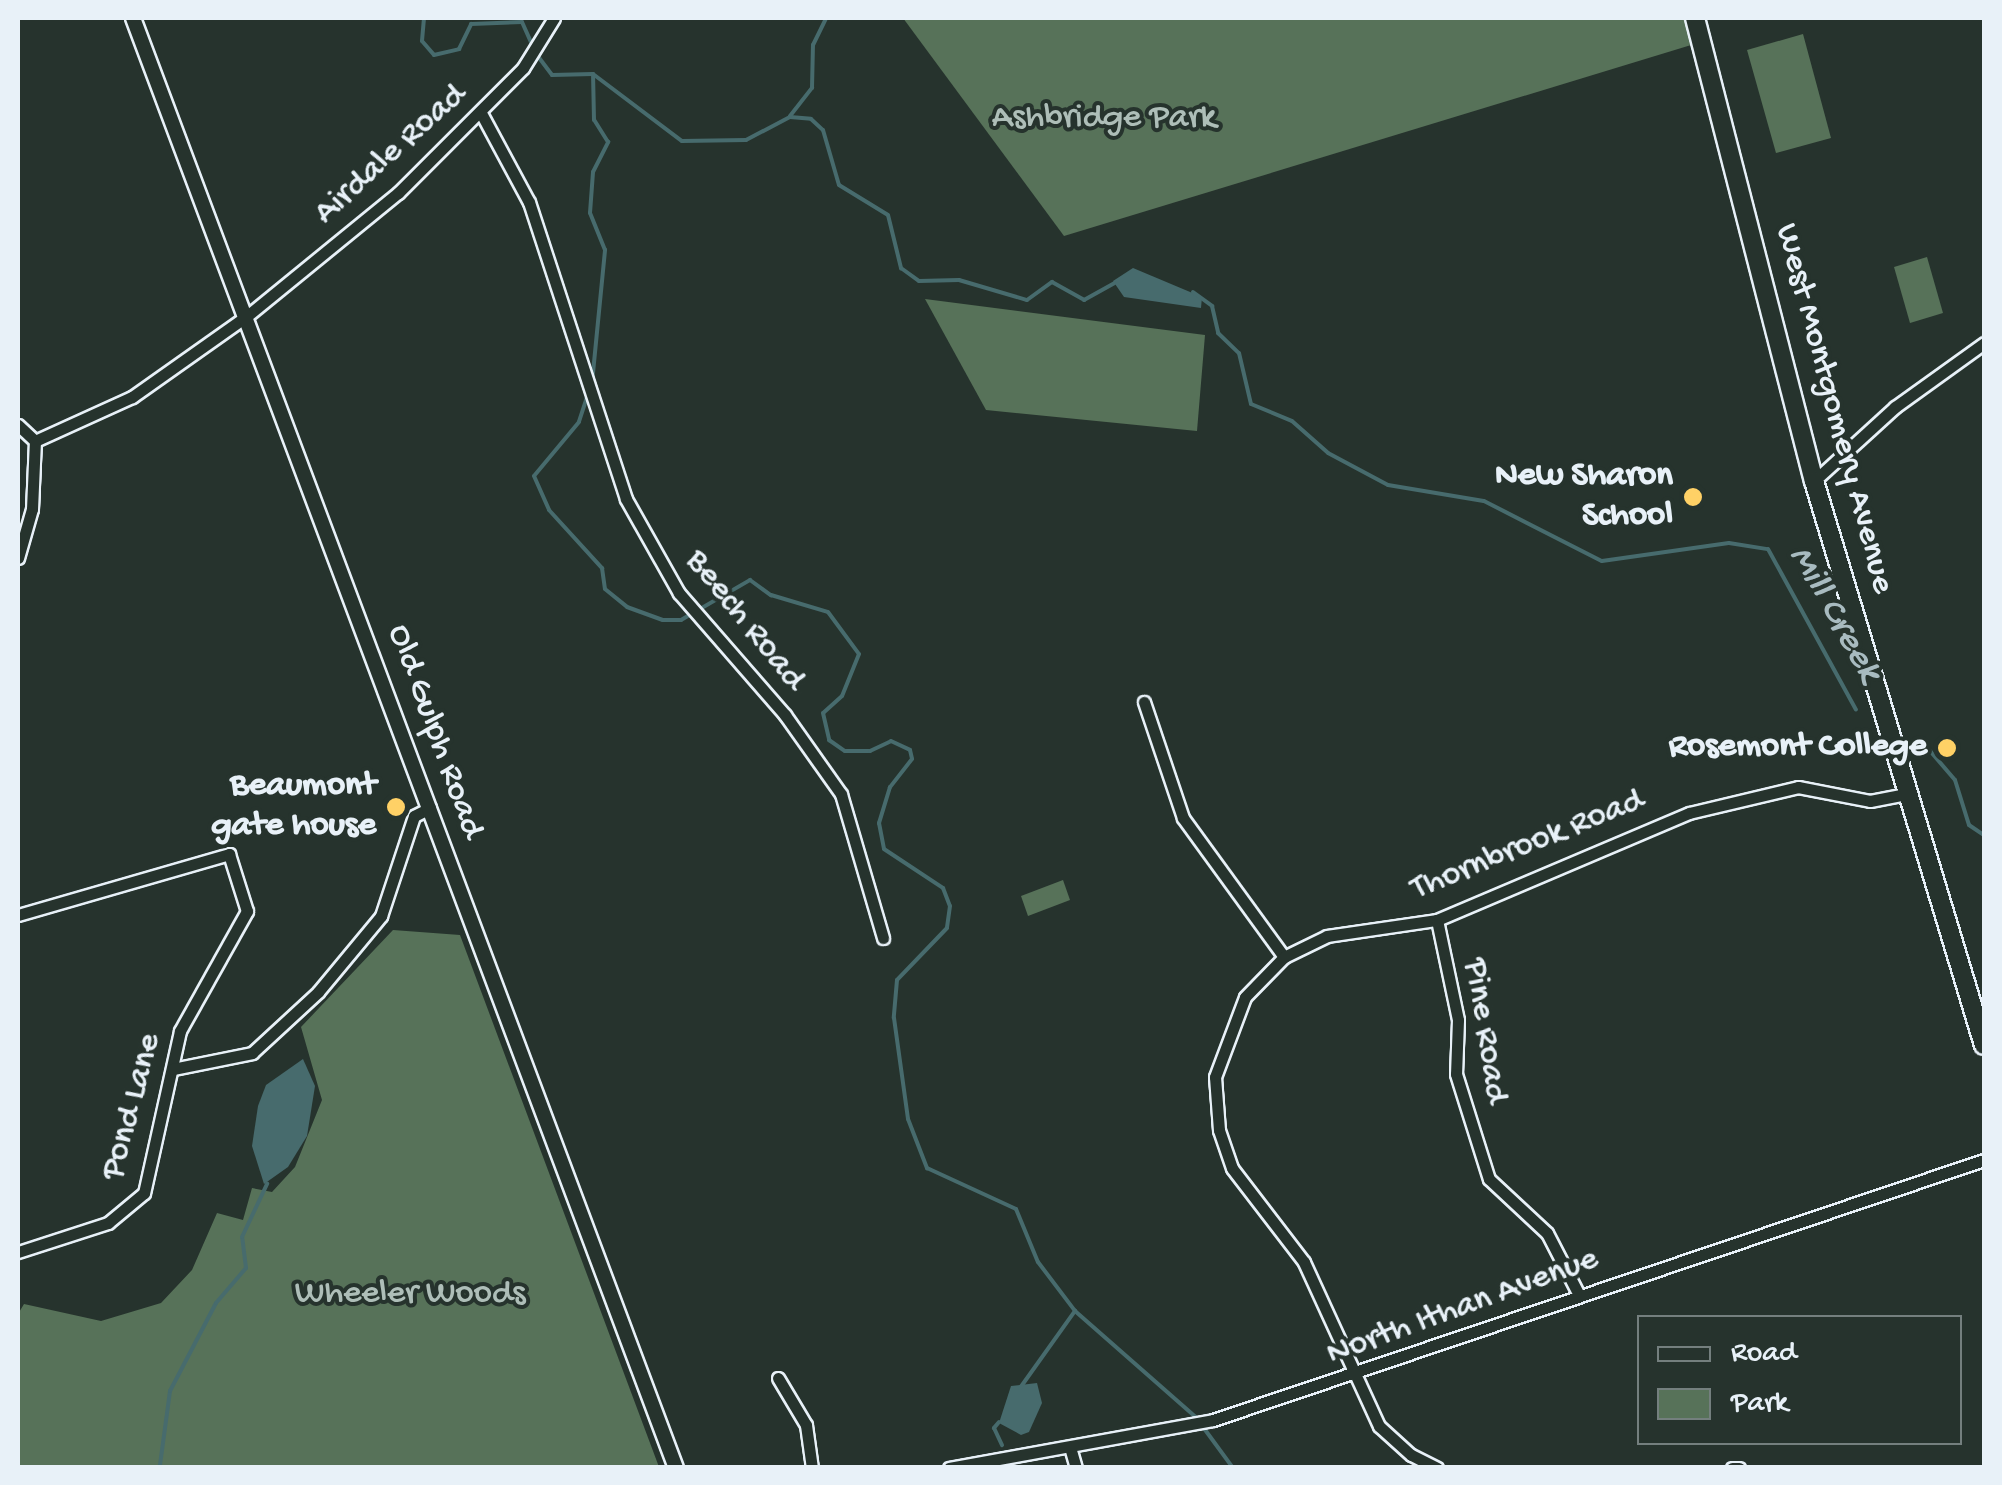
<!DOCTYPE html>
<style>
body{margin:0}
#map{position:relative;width:2002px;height:1485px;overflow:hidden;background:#26332d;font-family:"Gochi Hand",sans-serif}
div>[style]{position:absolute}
.green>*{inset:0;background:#577259}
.water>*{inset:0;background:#476b6d}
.stream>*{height:4px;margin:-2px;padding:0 2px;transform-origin:2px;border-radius:2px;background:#476b6d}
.roads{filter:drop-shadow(2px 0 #e8f1f8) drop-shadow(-2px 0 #e8f1f8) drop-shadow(0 2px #e8f1f8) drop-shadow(0 -2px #e8f1f8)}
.minor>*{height:11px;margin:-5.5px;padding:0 5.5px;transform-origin:5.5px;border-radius:5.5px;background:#26332d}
.tertiary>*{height:14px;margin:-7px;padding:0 7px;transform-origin:7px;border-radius:7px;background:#26332d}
.primary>*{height:18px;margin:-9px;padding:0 9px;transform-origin:9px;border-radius:9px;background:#26332d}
.dots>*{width:28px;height:28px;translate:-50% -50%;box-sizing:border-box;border:5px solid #26332d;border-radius:50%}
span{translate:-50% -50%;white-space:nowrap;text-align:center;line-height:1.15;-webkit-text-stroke:8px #26332d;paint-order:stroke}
.park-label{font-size:35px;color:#aebeb8}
.street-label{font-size:35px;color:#e8f1f8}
.poi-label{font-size:35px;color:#e8f1f8;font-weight:700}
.right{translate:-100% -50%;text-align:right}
.water-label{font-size:38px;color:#a8bbc0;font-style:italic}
.frame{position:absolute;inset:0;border:20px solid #e8f1f8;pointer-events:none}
.legend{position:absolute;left:1637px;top:1315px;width:325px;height:130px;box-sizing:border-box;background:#26332d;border:2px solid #747f7e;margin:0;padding:12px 18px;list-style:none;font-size:30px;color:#e8f1f8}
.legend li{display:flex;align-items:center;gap:20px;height:50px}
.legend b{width:50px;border:2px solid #747f7e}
</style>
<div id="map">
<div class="green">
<div style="clip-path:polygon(903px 18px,1694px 18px,1701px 42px,1064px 236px)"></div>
<div style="clip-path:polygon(1803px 34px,1831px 138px,1776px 153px,1747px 50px)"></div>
<div style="clip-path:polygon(1927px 257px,1943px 313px,1910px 323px,1894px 267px)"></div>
<div style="clip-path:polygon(925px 299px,1205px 335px,1197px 431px,986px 410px)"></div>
<div style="clip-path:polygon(1063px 880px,1070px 900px,1028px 916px,1021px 896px)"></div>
<div style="clip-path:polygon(393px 930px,460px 935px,659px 1467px,18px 1467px,18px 1314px,24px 1304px,101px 1321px,161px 1303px,192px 1270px,217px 1213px,243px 1220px,252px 1188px,272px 1192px,295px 1167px,322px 1100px,301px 1027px)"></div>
</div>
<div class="water">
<div style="clip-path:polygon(1133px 268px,1202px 297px,1201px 308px,1124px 297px,1113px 281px)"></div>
<div style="clip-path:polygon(303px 1059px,315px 1086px,307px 1136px,288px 1167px,264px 1184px,252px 1146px,258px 1106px,266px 1085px)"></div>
<div style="clip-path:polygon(1037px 1383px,1042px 1403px,1029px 1432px,1021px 1435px,999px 1423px,1011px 1386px)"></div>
</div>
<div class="stream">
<div style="left:424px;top:18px;width:23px;rotate:95deg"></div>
<div style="left:422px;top:41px;width:18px;rotate:49deg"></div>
<div style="left:434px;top:55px;width:26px;rotate:-13deg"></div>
<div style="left:459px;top:49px;width:28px;rotate:-64deg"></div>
<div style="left:471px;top:24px;width:51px;rotate:-2.2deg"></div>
<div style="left:522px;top:22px;width:27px;rotate:66deg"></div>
<div style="left:537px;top:55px;width:25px;rotate:53deg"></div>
<div style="left:552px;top:75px;width:41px;rotate:-1.4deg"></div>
<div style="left:593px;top:74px;width:111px;rotate:37deg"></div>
<div style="left:682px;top:141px;width:64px;rotate:-0.9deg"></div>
<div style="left:746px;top:140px;width:50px;rotate:-27.6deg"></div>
<div style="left:790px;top:117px;width:21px;rotate:5deg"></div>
<div style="left:811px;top:119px;width:16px;rotate:43deg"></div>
<div style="left:823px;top:130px;width:57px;rotate:73.8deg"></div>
<div style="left:839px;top:185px;width:57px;rotate:31.5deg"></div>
<div style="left:888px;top:215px;width:55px;rotate:76.2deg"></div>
<div style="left:901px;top:268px;width:22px;rotate:36deg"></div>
<div style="left:919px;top:281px;width:40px;rotate:-1.4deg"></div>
<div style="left:959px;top:280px;width:71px;rotate:16.4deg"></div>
<div style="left:1027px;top:300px;width:31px;rotate:-36deg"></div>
<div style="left:1052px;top:282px;width:37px;rotate:29deg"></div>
<div style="left:1084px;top:300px;width:35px;rotate:-29deg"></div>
<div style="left:790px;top:116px;width:36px;rotate:-52deg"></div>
<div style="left:812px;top:88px;width:43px;rotate:-88.7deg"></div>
<div style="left:813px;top:45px;width:30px;rotate:-64deg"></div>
<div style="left:1193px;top:292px;width:24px;rotate:36deg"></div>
<div style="left:1212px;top:306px;width:28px;rotate:77deg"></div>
<div style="left:1218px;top:333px;width:29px;rotate:44deg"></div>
<div style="left:1239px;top:353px;width:52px;rotate:76.8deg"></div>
<div style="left:1251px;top:404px;width:44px;rotate:22.5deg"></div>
<div style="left:1292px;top:421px;width:48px;rotate:41.6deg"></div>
<div style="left:1328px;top:453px;width:68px;rotate:28.1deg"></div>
<div style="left:1388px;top:485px;width:97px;rotate:9.5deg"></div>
<div style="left:1484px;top:501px;width:132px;rotate:27deg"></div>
<div style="left:1602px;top:561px;width:128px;rotate:-8.1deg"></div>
<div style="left:1729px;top:543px;width:39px;rotate:9deg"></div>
<div style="left:1768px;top:549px;width:183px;rotate:61.3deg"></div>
<div style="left:592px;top:383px;width:134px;rotate:-84.4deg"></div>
<div style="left:605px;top:250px;width:40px;rotate:-112deg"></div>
<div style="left:590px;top:213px;width:41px;rotate:-85.8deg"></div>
<div style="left:593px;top:172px;width:34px;rotate:-63deg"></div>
<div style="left:608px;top:142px;width:26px;rotate:-122deg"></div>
<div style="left:594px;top:120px;width:46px;rotate:-91.2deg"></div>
<div style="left:587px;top:397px;width:26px;rotate:108deg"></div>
<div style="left:579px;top:422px;width:70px;rotate:129.8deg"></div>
<div style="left:534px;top:476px;width:37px;rotate:66deg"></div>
<div style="left:549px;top:510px;width:79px;rotate:47.6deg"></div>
<div style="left:602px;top:568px;width:21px;rotate:82deg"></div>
<div style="left:605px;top:589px;width:28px;rotate:39deg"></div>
<div style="left:627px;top:607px;width:38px;rotate:20deg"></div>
<div style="left:663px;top:620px;width:18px"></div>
<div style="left:681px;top:620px;width:80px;rotate:-30.1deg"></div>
<div style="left:750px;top:580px;width:26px;rotate:36deg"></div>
<div style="left:771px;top:595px;width:59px;rotate:16.6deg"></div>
<div style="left:828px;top:612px;width:52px;rotate:53.6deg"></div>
<div style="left:859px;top:654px;width:45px;rotate:112deg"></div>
<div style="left:842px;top:696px;width:25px;rotate:138deg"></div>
<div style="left:823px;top:713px;width:28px;rotate:77deg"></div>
<div style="left:829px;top:740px;width:19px;rotate:35deg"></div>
<div style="left:845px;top:751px;width:25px"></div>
<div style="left:870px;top:751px;width:23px;rotate:-25deg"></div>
<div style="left:891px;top:741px;width:21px;rotate:25deg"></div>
<div style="left:910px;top:750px;width:9px;rotate:77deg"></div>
<div style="left:912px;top:759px;width:36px;rotate:128deg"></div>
<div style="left:890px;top:787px;width:38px;rotate:107deg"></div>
<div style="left:879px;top:823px;width:26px;rotate:79deg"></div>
<div style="left:884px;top:849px;width:71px;rotate:33.5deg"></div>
<div style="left:943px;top:888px;width:19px;rotate:69deg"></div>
<div style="left:950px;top:906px;width:22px;rotate:98deg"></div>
<div style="left:947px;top:928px;width:72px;rotate:133.9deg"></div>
<div style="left:897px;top:980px;width:38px;rotate:95deg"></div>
<div style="left:894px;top:1018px;width:102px;rotate:82.1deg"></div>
<div style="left:908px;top:1119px;width:53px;rotate:68.8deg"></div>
<div style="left:927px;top:1168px;width:98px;rotate:24.7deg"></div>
<div style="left:1016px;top:1209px;width:57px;rotate:67.5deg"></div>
<div style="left:1038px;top:1262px;width:61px;rotate:52.9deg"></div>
<div style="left:1075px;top:1311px;width:164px;rotate:41.3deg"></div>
<div style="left:1919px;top:738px;width:55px;rotate:49.4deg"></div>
<div style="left:1955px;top:780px;width:47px;rotate:72.7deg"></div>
<div style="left:1969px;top:825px;width:18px;rotate:34deg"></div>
<div style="left:1020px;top:1388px;width:95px;rotate:-54.5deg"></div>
<div style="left:999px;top:1422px;width:8px;rotate:130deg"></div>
<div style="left:994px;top:1428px;width:19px;rotate:65deg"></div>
<div style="left:1203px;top:1427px;width:51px;rotate:53.8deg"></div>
<div style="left:160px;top:1465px;width:75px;rotate:-82.3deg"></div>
<div style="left:170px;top:1391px;width:99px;rotate:-62.4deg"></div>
<div style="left:216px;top:1303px;width:46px;rotate:-49.4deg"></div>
<div style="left:246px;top:1268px;width:31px;rotate:-97deg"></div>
<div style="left:242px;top:1237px;width:59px;rotate:-64.7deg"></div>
</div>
<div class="roads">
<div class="minor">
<div style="left:481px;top:113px;width:101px;rotate:61.7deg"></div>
<div style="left:529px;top:202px;width:312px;rotate:71.9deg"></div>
<div style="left:626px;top:499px;width:108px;rotate:60.6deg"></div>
<div style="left:679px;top:593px;width:162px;rotate:49deg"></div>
<div style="left:785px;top:715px;width:97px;rotate:54.7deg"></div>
<div style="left:841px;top:794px;width:150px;rotate:73.7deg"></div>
<div style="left:18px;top:425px;width:23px;rotate:43deg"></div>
<div style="left:35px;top:441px;width:107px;rotate:-24.4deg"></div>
<div style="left:132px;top:397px;width:141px;rotate:-35.2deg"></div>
<div style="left:247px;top:316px;width:195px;rotate:-39.2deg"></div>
<div style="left:398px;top:193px;width:177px;rotate:-45deg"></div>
<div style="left:523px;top:68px;width:59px;rotate:-58.2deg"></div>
<div style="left:1814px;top:481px;width:110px;rotate:-42.4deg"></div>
<div style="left:1895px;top:407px;width:110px;rotate:-35.7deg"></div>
<div style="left:18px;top:558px;width:51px;rotate:-74.1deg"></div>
<div style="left:32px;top:509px;width:68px;rotate:-87.5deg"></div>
<div style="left:1144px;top:702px;width:122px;rotate:71.4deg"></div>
<div style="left:1183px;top:818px;width:172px;rotate:54deg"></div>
<div style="left:18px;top:915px;width:220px;rotate:-16.1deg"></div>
<div style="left:229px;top:854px;width:60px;rotate:72.5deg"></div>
<div style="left:247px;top:911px;width:137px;rotate:119.2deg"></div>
<div style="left:180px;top:1031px;width:166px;rotate:102.5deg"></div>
<div style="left:144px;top:1193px;width:47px;rotate:140.2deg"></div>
<div style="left:108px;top:1223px;width:95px;rotate:162.1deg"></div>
<div style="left:1437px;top:920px;width:102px;rotate:78.1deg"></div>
<div style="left:1458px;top:1020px;width:54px;rotate:92.1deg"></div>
<div style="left:1456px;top:1074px;width:110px;rotate:72.6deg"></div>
<div style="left:1489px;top:1179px;width:79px;rotate:43deg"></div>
<div style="left:1547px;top:1233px;width:70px;rotate:62.7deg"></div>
<div style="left:173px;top:1069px;width:81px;rotate:-11.4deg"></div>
<div style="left:252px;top:1053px;width:90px;rotate:-42.7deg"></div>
<div style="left:318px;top:992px;width:99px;rotate:-50.3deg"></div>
<div style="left:381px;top:916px;width:105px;rotate:-71.7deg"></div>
<div style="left:414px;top:816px;width:18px;rotate:-27deg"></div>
<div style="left:778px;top:1378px;width:55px;rotate:59.2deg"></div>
<div style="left:806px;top:1425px;width:43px;rotate:82.1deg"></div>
<div style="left:1070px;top:1447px;width:22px;rotate:74deg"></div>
<div style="left:949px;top:1468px;width:268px;rotate:-10.3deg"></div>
<div style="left:1213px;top:1420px;width:814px;rotate:-18.64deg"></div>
<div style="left:1437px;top:1468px;width:29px;rotate:-153deg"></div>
<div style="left:1411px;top:1455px;width:43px;rotate:-137.8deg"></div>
<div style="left:1379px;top:1426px;width:180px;rotate:-114.6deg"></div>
<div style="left:1304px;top:1262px;width:118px;rotate:-127.5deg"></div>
<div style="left:1232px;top:1168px;width:40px;rotate:-108.9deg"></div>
<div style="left:1219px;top:1130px;width:53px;rotate:-94.3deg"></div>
<div style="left:1215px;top:1077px;width:85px;rotate:-69.4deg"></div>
<div style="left:1245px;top:997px;width:56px;rotate:-45.7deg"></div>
<div style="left:1284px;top:957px;width:48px;rotate:-26deg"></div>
<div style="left:1327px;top:936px;width:111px;rotate:-8.3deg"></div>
<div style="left:1437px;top:920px;width:274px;rotate:-23deg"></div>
<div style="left:1689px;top:813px;width:112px;rotate:-13.4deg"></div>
<div style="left:1798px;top:787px;width:73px;rotate:11deg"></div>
<div style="left:1870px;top:801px;width:42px;rotate:-11deg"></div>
<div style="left:1732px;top:1468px;width:7px"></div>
</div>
<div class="tertiary">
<div style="left:133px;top:18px;width:1548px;rotate:69.47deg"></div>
</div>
<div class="primary">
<div style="left:1695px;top:18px;width:478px;rotate:75.6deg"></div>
<div style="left:1814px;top:481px;width:589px;rotate:73.23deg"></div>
</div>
</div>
<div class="dots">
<div style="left:1693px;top:497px;background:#ffd166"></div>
<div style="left:1947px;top:748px;background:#ffd166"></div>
<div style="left:396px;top:807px;background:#ffd166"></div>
</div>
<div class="park-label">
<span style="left:1104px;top:119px">Ashbridge Park</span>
<span style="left:410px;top:1295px">Wheeler Woods</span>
</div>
<div class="street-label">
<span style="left:391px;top:155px;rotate:-42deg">Airdale Road</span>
<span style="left:1833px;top:409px;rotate:75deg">West Montgomery Avenue</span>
<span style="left:744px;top:621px;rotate:51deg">Beech Road</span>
<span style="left:434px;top:732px;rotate:70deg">Old Gulph Road</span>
<span style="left:1528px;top:846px;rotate:-22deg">Thornbrook Road</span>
<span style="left:1484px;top:1031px;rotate:81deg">Pine Road</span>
<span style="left:133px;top:1107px;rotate:-75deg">Pond Lane</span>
<span style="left:1463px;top:1308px;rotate:-20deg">North Ithan Avenue</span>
</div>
<div class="poi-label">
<span class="right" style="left:1673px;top:497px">New Sharon<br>School</span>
<span class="right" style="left:1927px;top:748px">Rosemont College</span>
<span class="right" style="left:376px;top:807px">Beaumont<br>gate house</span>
</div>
<div class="water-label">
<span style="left:1833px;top:615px;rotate:60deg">Mill Creek</span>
</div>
<div class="frame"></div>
<ul class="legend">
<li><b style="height:12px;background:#26332d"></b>Road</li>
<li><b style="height:28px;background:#577259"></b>Park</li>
</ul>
</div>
